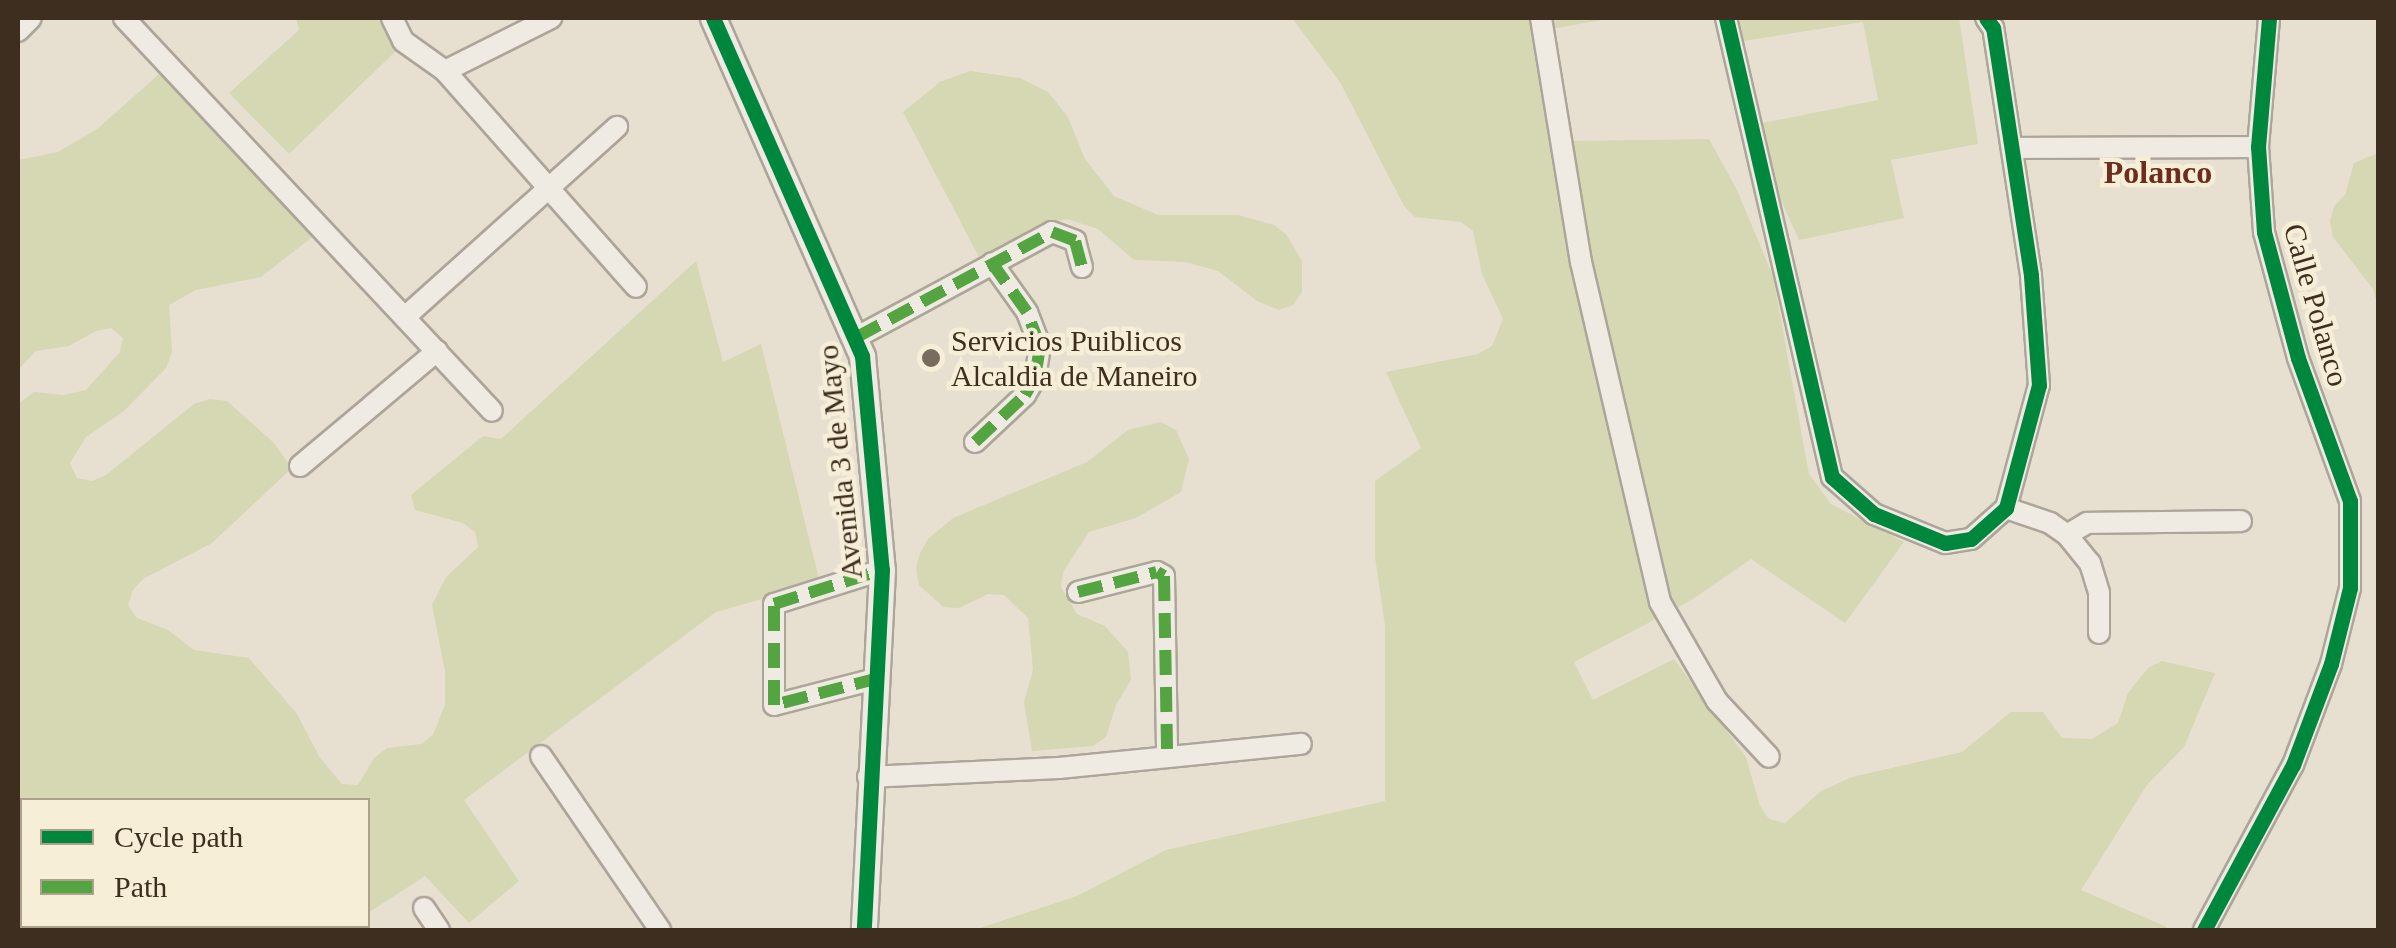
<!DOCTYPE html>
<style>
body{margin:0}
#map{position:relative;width:2396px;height:948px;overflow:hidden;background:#e7e0d1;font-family:"Times New Roman",serif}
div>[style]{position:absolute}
.green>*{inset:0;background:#d6d7b3}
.roads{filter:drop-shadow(2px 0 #ada599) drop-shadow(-2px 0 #ada599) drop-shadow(0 2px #ada599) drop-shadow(0 -2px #ada599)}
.minor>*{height:20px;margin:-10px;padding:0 10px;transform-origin:10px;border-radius:10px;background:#efebe3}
.tertiary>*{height:25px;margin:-12.5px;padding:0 12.5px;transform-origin:12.5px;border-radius:12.5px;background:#efebe3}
.quiet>*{height:12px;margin-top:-6px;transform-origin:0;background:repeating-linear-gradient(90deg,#54a441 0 25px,transparent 0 37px)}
.cycleway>*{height:15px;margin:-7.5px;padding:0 7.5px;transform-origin:7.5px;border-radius:7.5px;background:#00873e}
.dots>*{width:28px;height:28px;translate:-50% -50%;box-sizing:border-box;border:5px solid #f7eed8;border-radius:50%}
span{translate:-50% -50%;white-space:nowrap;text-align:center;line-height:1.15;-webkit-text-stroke:9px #f7eed8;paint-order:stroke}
.street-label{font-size:30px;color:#3d2e20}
.poi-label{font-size:30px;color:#3d2e20}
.left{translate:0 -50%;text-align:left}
.neighbourhood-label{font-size:32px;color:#6b2e1e;font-weight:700}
.frame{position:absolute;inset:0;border:20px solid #3d2e20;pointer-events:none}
.legend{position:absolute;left:20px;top:798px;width:350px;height:130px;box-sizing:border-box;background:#f7eed8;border:2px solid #ada18e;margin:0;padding:12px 18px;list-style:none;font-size:30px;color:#3d2e20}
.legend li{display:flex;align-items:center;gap:20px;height:50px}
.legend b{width:50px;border:2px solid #ada18e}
</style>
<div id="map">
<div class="green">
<div style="clip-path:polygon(296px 18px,378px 18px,396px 51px,289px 154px,229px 93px,299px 30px)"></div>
<div style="clip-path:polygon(1292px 18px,1612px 18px,1552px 29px,1569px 141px,1709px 139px,1737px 190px,1773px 276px,1809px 474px,1831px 504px,1904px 542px,1845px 623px,1751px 559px,1690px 601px,1574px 662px,1593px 700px,1674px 659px,1746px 757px,1760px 806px,1769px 819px,1785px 823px,1821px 791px,1852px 777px,1962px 752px,2011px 712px,2043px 712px,2062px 738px,2092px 739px,2118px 723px,2128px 693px,2148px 668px,2162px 661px,2215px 673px,2184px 747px,2147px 785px,2081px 890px,2167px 927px,2164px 930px,974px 930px,1077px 896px,1166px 850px,1385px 801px,1385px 626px,1375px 557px,1375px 481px,1421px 448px,1386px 372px,1478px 354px,1492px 346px,1503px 319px,1482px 274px,1473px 231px,1461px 222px,1415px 217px,1404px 206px,1340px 82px)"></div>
<div style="clip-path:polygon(1739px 18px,1959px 18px,1978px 144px,1891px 160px,1904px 218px,1799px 240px,1764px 162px,1753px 125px,1878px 100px,1863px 22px,1744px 41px)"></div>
<div style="clip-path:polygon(166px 68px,320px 231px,261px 277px,196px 290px,169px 305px,172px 352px,166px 368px,124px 411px,86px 437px,70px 463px,77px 478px,92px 481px,106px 475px,194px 404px,210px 399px,227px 401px,273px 442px,292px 468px,212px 543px,143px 579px,133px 590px,128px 605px,137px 618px,168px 630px,194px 650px,249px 658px,297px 714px,320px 758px,342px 784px,358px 785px,374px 758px,387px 748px,421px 744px,433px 735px,445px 705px,445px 671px,432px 605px,446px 577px,478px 547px,475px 532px,463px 523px,415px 510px,411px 495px,483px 436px,501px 439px,696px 261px,723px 362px,761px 344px,820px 583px,716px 612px,464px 800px,519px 881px,469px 923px,425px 876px,368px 913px,368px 800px,22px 800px,22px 926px,352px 926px,348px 930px,18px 930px,18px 404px,34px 392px,64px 395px,86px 390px,120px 352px,123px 338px,111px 328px,96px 331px,69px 346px,36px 351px,18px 370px,18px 160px,58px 152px,97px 129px)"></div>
<div style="clip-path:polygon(970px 71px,1020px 78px,1048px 92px,1068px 117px,1085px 159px,1114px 196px,1158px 215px,1238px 215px,1274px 225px,1286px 234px,1302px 261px,1302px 292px,1293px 305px,1279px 310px,1257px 301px,1218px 271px,1185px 262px,1134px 260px,1098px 229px,1067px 219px,1053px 222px,981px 261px,903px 112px,940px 82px)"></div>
<div style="clip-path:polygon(2378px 153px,2378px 307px,2373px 289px,2333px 237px,2330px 221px,2334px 206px,2345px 195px,2354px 163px)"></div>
<div style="clip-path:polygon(1161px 422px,1176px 430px,1189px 459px,1181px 492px,1136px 518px,1089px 532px,1063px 572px,1061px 587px,1077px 614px,1105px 626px,1128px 652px,1131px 680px,1116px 705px,1106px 737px,1093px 746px,1032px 751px,1024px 702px,1033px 670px,1028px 618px,1004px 595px,988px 594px,959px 608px,943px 607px,919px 585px,916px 568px,920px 553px,928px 539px,953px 518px,1087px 462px,1128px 430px)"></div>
</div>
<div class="roads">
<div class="minor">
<div style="left:124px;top:18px;width:538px;rotate:46.88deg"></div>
<div style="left:392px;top:18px;width:25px;rotate:64deg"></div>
<div style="left:403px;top:41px;width:52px;rotate:35.5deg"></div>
<div style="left:445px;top:71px;width:288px;rotate:48.5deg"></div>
<div style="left:1541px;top:18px;width:247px;rotate:80.7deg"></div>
<div style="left:1581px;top:262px;width:349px;rotate:76.9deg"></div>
<div style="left:1660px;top:602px;width:114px;rotate:60.1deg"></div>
<div style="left:1717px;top:701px;width:76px;rotate:47.1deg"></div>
<div style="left:1726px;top:18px;width:471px;rotate:77deg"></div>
<div style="left:1832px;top:477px;width:56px;rotate:41.4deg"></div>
<div style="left:1874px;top:514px;width:77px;rotate:22.2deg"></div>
<div style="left:1945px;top:543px;width:26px;rotate:-9deg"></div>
<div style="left:1971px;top:539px;width:47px;rotate:-41.5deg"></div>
<div style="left:2006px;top:508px;width:127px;rotate:-75deg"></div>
<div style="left:2039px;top:385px;width:110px;rotate:-94.2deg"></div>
<div style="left:2031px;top:275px;width:250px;rotate:-98.7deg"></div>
<div style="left:1993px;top:28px;width:12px;rotate:-125deg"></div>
<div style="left:18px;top:31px;width:18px;rotate:-45deg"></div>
<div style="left:445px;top:71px;width:119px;rotate:-26.6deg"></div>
<div style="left:2012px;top:148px;width:246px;rotate:-0.2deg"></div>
<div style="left:405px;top:317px;width:285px;rotate:-41.9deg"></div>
<div style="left:857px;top:337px;width:221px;rotate:-28.3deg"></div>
<div style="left:1052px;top:232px;width:25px;rotate:21deg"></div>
<div style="left:1075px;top:241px;width:27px;rotate:75deg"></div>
<div style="left:975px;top:442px;width:69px;rotate:-43.2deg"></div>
<div style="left:1025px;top:395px;width:20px;rotate:-60deg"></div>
<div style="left:1035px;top:378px;width:32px;rotate:-81deg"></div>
<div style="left:1040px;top:346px;width:36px;rotate:-111deg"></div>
<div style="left:1027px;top:312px;width:60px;rotate:-125.5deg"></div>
<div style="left:300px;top:466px;width:179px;rotate:-40deg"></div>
<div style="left:2006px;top:508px;width:46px;rotate:18.8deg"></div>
<div style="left:2050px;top:523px;width:21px;rotate:35deg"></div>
<div style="left:2067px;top:535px;width:36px;rotate:51deg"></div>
<div style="left:2090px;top:563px;width:31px;rotate:73deg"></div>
<div style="left:2099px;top:593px;width:40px;rotate:90deg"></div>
<div style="left:2067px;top:535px;width:23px;rotate:-31deg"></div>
<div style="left:2087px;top:523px;width:154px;rotate:-0.7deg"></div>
<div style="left:1078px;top:592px;width:81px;rotate:-14.2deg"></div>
<div style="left:1157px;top:572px;width:8px;rotate:30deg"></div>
<div style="left:1164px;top:576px;width:180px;rotate:89deg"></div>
<div style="left:879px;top:678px;width:108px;rotate:165.6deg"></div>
<div style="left:774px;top:705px;width:101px;rotate:-90deg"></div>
<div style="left:774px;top:604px;width:113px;rotate:-17.5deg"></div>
<div style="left:541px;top:756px;width:211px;rotate:55.6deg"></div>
<div style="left:868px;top:777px;width:191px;rotate:-2.7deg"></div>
<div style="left:1059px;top:768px;width:243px;rotate:-5.7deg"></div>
<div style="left:424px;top:908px;width:27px;rotate:56deg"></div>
<div style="left:2204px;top:930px;width:187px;rotate:-61.7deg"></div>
<div style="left:2293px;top:765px;width:108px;rotate:-69.4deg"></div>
<div style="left:2331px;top:664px;width:78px;rotate:-76deg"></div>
<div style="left:2350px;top:588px;width:87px;rotate:-90deg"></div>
<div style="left:2350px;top:501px;width:152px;rotate:-110deg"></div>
<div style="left:2298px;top:358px;width:131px;rotate:-105.1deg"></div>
<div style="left:2264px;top:232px;width:85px;rotate:-94deg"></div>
<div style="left:2258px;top:147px;width:129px;rotate:-85.1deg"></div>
</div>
<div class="tertiary">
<div style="left:713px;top:18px;width:369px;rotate:66.2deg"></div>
<div style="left:862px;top:356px;width:215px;rotate:84.7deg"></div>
<div style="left:882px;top:570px;width:360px;rotate:92.9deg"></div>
</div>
</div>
<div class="quiet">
<div style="left:857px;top:337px;width:221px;rotate:-28.3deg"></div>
<div style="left:1052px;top:232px;width:25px;rotate:21deg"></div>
<div style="left:1075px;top:241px;width:27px;rotate:75deg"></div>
<div style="left:975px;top:442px;width:69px;rotate:-43.2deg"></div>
<div style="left:1025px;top:395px;width:20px;rotate:-60deg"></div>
<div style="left:1035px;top:378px;width:32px;rotate:-81deg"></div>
<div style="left:1040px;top:346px;width:36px;rotate:-111deg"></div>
<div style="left:1027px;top:312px;width:60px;rotate:-125.5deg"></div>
<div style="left:1078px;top:592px;width:81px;rotate:-14.2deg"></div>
<div style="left:1157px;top:572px;width:8px;rotate:30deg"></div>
<div style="left:1164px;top:576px;width:180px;rotate:89deg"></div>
<div style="left:879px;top:678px;width:108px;rotate:165.6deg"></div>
<div style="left:774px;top:705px;width:101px;rotate:-90deg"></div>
<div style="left:774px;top:604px;width:113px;rotate:-17.5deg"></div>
</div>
<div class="cycleway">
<div style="left:713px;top:18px;width:369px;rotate:66.2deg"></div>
<div style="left:862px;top:356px;width:215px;rotate:84.7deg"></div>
<div style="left:882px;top:570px;width:360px;rotate:92.9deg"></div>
<div style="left:1726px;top:18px;width:471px;rotate:77deg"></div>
<div style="left:1832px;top:477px;width:56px;rotate:41.4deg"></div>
<div style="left:1874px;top:514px;width:77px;rotate:22.2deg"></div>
<div style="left:1945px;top:543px;width:26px;rotate:-9deg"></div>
<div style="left:1971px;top:539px;width:47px;rotate:-41.5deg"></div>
<div style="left:2006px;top:508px;width:127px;rotate:-75deg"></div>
<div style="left:2039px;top:385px;width:110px;rotate:-94.2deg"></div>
<div style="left:2031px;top:275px;width:250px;rotate:-98.7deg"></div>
<div style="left:1993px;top:28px;width:12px;rotate:-125deg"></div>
<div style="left:2204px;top:930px;width:187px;rotate:-61.7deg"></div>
<div style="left:2293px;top:765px;width:108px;rotate:-69.4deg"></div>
<div style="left:2331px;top:664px;width:78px;rotate:-76deg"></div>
<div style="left:2350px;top:588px;width:87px;rotate:-90deg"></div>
<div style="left:2350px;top:501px;width:152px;rotate:-110deg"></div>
<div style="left:2298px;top:358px;width:131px;rotate:-105.1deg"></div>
<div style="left:2264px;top:232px;width:85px;rotate:-94deg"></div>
<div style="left:2258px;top:147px;width:129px;rotate:-85.1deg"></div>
</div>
<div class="dots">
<div style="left:931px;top:358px;background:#786c5e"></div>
</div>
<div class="street-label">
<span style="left:2316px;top:305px;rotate:74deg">Calle Polanco</span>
<span style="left:840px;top:462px;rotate:-96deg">Avenida 3 de Mayo</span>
</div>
<div class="poi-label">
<span class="left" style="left:951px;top:358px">Servicios Puiblicos<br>Alcaldia de Maneiro</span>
</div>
<div class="neighbourhood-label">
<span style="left:2158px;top:172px">Polanco</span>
</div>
<div class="frame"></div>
<ul class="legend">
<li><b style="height:12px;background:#00873e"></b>Cycle path</li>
<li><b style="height:12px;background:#54a441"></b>Path</li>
</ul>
</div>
